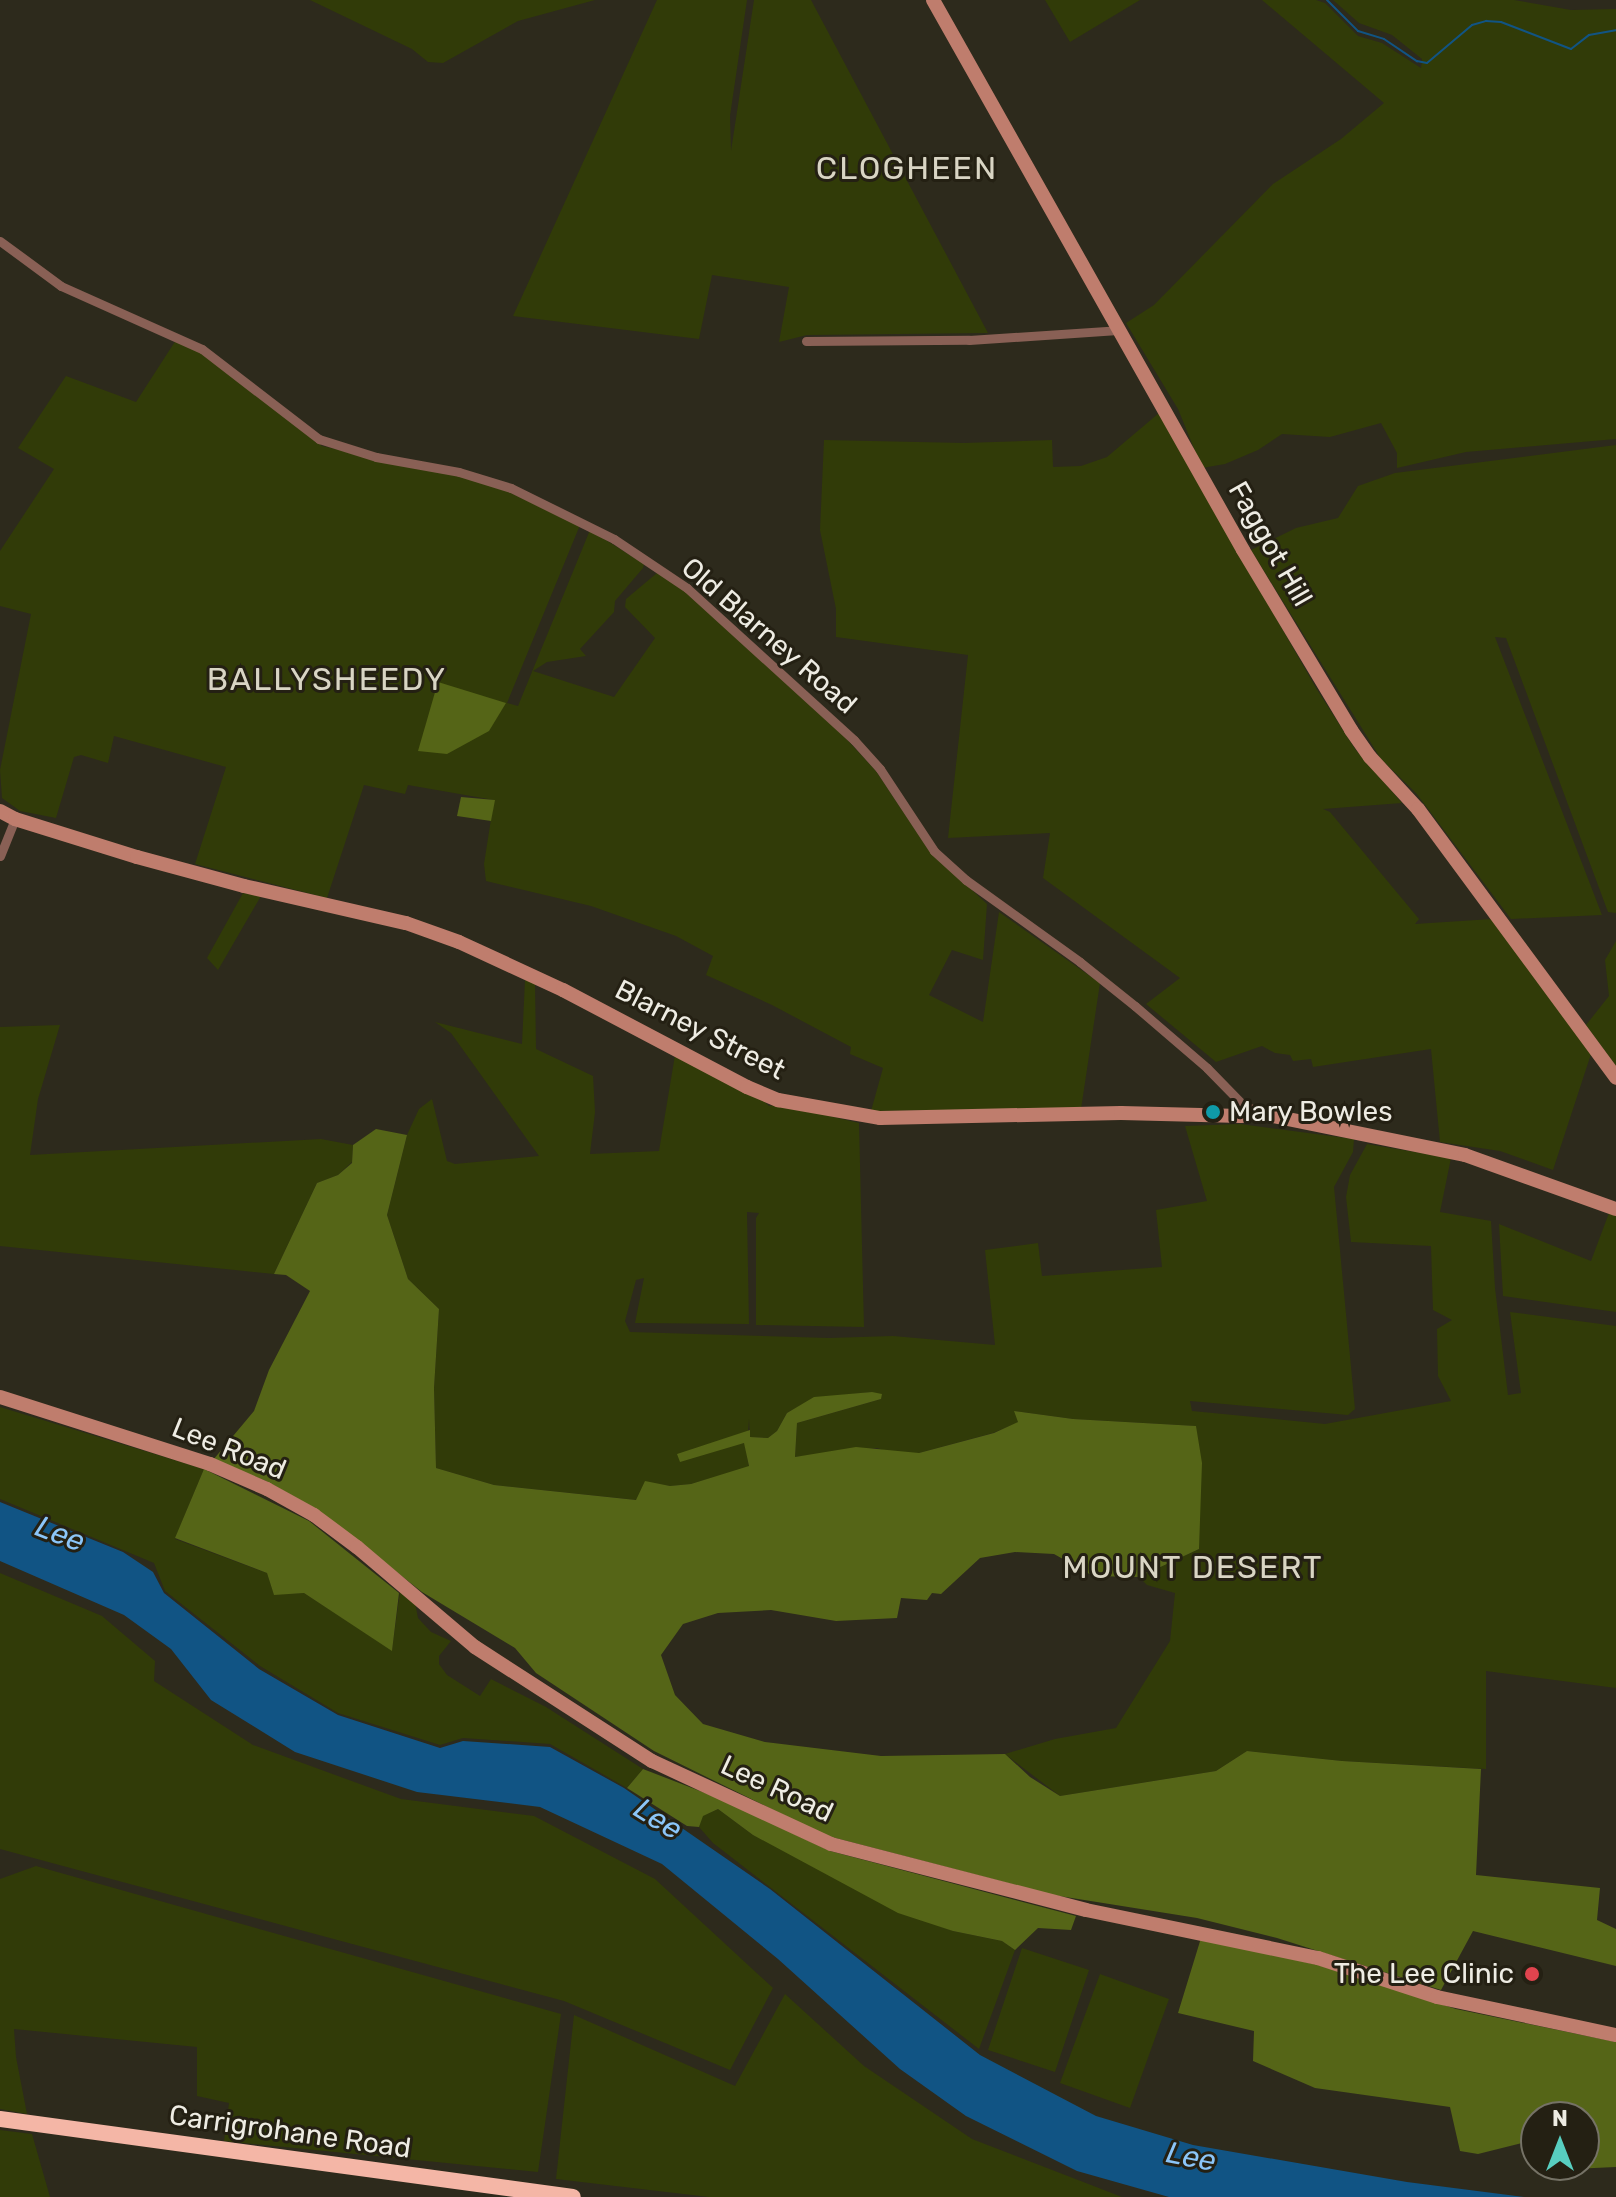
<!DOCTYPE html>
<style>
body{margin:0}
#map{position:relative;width:1616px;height:2197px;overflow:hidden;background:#2d2a1c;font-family:Rubik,sans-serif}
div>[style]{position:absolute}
.green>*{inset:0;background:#313b08}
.forest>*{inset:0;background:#556517}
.water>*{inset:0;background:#115484}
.stream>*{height:2px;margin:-1px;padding:0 1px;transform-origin:1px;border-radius:1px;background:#115484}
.street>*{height:9px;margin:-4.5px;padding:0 4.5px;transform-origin:4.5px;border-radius:4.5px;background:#896055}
.secondary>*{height:14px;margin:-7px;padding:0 7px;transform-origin:7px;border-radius:7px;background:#bf7d6d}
.highway>*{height:16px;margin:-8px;padding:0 8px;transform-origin:8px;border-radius:8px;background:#f4b6a6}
.dots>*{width:22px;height:22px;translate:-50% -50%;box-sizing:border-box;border:4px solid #242013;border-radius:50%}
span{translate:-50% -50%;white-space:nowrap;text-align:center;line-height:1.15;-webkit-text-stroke:6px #242013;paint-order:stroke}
.street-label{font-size:28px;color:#eeece3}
.poi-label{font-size:28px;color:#eeece3}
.left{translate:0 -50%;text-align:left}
.right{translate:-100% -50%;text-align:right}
.water-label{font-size:30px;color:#8bc5f8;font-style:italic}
.quarter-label{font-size:32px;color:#d9d5c4;letter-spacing:2px}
.north{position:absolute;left:1520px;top:2101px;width:80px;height:80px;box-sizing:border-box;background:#242013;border:2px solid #757266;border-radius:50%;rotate:0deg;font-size:22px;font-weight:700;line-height:32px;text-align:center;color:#eeece3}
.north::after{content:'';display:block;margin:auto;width:28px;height:36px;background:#58cec0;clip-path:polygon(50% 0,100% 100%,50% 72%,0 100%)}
</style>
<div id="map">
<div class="green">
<div style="clip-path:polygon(310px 0,595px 0,518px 21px,443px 63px,428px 62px,412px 49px)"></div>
<div style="clip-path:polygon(657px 0,747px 0,730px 116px,731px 151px,754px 0,811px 0,988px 333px,807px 335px,779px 342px,789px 287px,712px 275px,699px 339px,513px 316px)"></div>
<div style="clip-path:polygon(1045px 0,1140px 0,1070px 42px)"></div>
<div style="clip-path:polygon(1262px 0,1316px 0,1325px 3px,1358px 36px,1382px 43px,1421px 68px,1422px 59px,1392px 35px,1359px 23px,1333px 0,1514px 0,1571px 10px,1616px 9px,1616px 439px,1466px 452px,1397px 468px,1397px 453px,1381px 423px,1330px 437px,1282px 434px,1258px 450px,1225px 464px,1202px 468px,1178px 409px,1126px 323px,1154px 305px,1273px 184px,1341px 139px,1384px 103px)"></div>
<div style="clip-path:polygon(176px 340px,199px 351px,322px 446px,463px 477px,504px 490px,580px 525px,507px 703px,518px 706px,590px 530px,644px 564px,643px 568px,615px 601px,614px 612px,580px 649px,586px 656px,547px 662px,533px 671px,614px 697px,655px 638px,625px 607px,626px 599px,657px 573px,690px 594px,839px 731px,876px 771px,928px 849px,987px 904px,983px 960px,952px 950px,929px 995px,983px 1022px,999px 912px,1100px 983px,1081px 1109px,871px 1111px,883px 1068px,850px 1054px,851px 1047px,772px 1005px,706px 975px,713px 956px,676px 936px,591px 906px,486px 881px,484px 864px,494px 800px,408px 785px,405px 794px,364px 785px,327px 898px,195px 864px,226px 767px,114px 736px,108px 763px,81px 755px,74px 757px,56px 818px,20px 811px,2px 798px,0 770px,31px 614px,0 606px,0 551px,54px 469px,18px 448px,66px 376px,136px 402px)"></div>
<div style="clip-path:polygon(1159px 413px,1316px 688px,1355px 749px,1402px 803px,1323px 809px,1330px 812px,1419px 919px,1415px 924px,1492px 919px,1591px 1054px,1553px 1170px,1500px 1151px,1440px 1142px,1431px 1049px,1313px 1067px,1311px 1059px,1293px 1061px,1290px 1055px,1275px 1053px,1262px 1046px,1216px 1062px,1146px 1004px,1180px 978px,1043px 878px,1050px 833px,948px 838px,968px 655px,836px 637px,836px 609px,820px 530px,824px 440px,964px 443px,1052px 440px,1053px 467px,1081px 466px,1107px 457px)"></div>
<div style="clip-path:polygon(1616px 445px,1616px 913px,1608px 912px,1506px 638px,1495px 637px,1602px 915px,1511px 919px,1416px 793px,1381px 759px,1251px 550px,1296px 528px,1338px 518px,1358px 486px,1395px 473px)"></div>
<div style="clip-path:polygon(243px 893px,261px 896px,218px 970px,207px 958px)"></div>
<div style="clip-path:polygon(1616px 941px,1616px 1066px,1586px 1025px,1609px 996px,1605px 960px)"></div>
<div style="clip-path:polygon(525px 980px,535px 983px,536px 1049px,593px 1076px,595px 1112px,590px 1154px,659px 1151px,675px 1055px,761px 1098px,769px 1106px,779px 1104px,859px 1123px,864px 1327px,756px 1325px,756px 1218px,759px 1213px,747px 1212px,749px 1324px,635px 1323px,644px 1278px,636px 1280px,625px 1321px,630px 1332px,829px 1338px,893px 1336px,995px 1345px,985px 1250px,1038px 1243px,1042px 1276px,1162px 1267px,1156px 1210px,1207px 1201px,1185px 1126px,1240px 1124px,1354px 1139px,1353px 1152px,1334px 1187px,1355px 1409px,1348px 1415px,1190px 1401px,1192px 1411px,1325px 1424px,1451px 1401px,1438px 1376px,1437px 1329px,1452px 1320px,1433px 1310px,1431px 1246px,1351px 1242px,1346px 1197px,1350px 1175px,1367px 1144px,1451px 1158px,1440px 1212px,1491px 1221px,1495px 1288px,1508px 1395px,1521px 1393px,1510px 1312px,1616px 1326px,1616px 1688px,1486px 1671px,1486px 1769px,1342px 1761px,1247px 1751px,1216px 1771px,1060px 1796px,1005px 1754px,1055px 1739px,1116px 1728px,1170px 1641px,1175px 1593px,1147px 1585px,1139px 1577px,1199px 1549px,1196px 1426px,1073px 1419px,1015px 1411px,1019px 1422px,993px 1433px,919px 1453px,891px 1453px,877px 1448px,795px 1457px,797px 1423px,881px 1399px,872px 1392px,814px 1398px,787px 1413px,777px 1431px,768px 1438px,750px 1437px,749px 1419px,748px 1433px,692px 1449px,745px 1443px,749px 1467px,691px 1484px,670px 1486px,645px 1482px,637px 1500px,494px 1485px,436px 1468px,434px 1388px,439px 1309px,408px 1279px,387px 1215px,407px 1135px,419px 1109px,432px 1099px,447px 1161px,455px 1164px,539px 1156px,451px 1033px,435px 1022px,522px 1044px)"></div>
<div style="clip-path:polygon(60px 1025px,38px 1099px,30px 1155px,321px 1139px,353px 1145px,352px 1162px,338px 1175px,317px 1183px,274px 1274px,0 1246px,0 1027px)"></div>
<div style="clip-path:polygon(1609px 1213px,1616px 1216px,1616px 1312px,1503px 1296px,1499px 1224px,1591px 1261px)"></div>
<div style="clip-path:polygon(0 1407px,204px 1469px,175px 1539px,267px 1573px,274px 1594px,304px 1593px,392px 1650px,400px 1591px,415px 1603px,418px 1618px,431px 1632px,451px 1641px,439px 1656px,439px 1664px,447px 1675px,480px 1696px,491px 1679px,546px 1707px,643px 1769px,627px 1788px,550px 1744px,463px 1738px,440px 1745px,338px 1713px,260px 1666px,165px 1591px,154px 1563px,0 1499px)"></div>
<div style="clip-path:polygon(0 1573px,102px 1616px,155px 1661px,154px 1681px,253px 1745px,401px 1799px,534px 1816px,655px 1879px,773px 1988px,730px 2070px,564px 2001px,0 1849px)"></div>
<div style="clip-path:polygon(718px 1809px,753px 1835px,953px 1931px,1002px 1941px,1015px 1950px,979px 2049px,713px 1843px,699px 1827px,702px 1816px)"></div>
<div style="clip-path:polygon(36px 1866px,561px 2014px,538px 2172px,224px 2141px,229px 2103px,197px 2096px,197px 2047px,14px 2029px,16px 2057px,27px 2114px,0 2109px,0 1879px)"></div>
<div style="clip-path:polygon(1022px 1948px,1089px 1970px,1055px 2072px,988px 2050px)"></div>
<div style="clip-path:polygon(1100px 1974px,1169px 1999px,1130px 2108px,1060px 2083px)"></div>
<div style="clip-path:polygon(785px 1994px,864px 2066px,972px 2139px,1122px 2197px,709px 2197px,556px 2179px,574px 2015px,735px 2086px)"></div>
<div style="clip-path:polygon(0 2130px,32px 2134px,50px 2197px,0 2197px)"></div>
</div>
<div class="forest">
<div style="clip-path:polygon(438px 682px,506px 703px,489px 731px,447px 754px,418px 751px)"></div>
<div style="clip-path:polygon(461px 797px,495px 800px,491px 821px,457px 816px)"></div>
<div style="clip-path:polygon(376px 1129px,407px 1135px,387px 1215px,408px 1279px,439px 1309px,434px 1388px,436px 1468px,494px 1485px,636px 1500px,645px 1481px,670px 1486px,691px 1484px,749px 1466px,744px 1443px,680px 1462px,677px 1454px,750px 1430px,750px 1437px,768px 1438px,777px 1431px,787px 1413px,814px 1397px,872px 1392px,882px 1394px,881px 1399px,797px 1423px,795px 1457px,856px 1447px,919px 1453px,994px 1433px,1018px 1422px,1014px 1411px,1073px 1419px,1196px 1426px,1202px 1463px,1199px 1549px,1139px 1577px,1093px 1576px,1054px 1554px,1015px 1552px,980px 1558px,941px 1594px,932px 1593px,927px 1600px,901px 1598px,897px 1618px,836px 1621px,771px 1610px,718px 1613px,683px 1624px,661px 1655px,675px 1695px,703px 1724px,765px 1742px,881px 1756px,1005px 1754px,1030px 1777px,1060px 1796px,1216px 1771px,1247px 1751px,1342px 1761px,1481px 1769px,1476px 1875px,1600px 1888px,1597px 1920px,1616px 1929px,1616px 1966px,1473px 1931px,1441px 1990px,1277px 1938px,1197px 1918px,1053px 1895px,824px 1835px,654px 1751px,536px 1673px,515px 1648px,422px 1592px,318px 1510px,266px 1481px,213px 1460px,254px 1411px,269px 1370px,310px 1291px,286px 1275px,274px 1274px,317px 1183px,338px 1175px,352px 1163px,353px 1145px)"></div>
<div style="clip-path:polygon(204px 1469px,309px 1521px,399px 1593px,392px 1651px,304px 1593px,274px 1595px,267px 1573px,175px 1538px)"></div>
<div style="clip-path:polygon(643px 1769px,718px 1798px,830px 1851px,1076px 1916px,1071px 1930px,1038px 1928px,1015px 1950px,1002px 1941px,953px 1931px,898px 1913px,753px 1835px,718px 1809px,703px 1816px,699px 1827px,687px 1826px,627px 1788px)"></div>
<div style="clip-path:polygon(1201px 1938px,1322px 1966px,1456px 2009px,1616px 2042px,1616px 2167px,1572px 2169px,1550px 2165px,1584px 2165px,1584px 2117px,1536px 2117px,1536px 2153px,1530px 2141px,1478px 2154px,1460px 2151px,1450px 2107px,1315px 2088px,1253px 2061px,1254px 2031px,1178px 2013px)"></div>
</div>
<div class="water">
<div style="clip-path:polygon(0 1502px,123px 1552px,153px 1572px,164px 1593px,259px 1669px,338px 1715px,440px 1748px,463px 1741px,550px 1747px,624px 1788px,770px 1889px,980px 2055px,1096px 2116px,1193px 2145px,1407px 2182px,1524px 2197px,1169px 2197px,1077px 2171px,966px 2116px,900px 2069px,778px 1959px,662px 1864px,540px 1807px,417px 1792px,295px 1752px,211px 1700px,171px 1649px,124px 1615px,0 1561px)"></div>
</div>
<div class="stream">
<div style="left:1327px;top:0;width:44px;rotate:45deg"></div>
<div style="left:1358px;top:31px;width:27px;rotate:17deg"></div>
<div style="left:1384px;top:39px;width:40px;rotate:34deg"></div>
<div style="left:1417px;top:61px;width:10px;rotate:11deg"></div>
<div style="left:1427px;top:63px;width:59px;rotate:-40.2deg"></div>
<div style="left:1472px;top:25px;width:15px;rotate:-16deg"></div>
<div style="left:1486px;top:21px;width:15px;rotate:4deg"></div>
<div style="left:1501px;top:22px;width:75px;rotate:21.1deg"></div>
<div style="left:1571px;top:49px;width:23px;rotate:-38deg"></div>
<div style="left:1589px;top:35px;width:27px;rotate:-10deg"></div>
</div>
<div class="street">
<div style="left:0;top:241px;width:76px;rotate:36.4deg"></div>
<div style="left:61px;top:286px;width:154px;rotate:24.1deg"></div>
<div style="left:202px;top:349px;width:148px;rotate:37.6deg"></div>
<div style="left:319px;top:439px;width:60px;rotate:17.5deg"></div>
<div style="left:376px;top:457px;width:84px;rotate:10.2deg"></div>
<div style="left:459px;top:472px;width:54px;rotate:17.1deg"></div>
<div style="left:511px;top:488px;width:115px;rotate:26.3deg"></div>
<div style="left:614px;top:539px;width:88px;rotate:33.9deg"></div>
<div style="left:687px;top:588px;width:226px;rotate:42.3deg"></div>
<div style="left:854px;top:740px;width:39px;rotate:48deg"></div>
<div style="left:880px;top:769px;width:98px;rotate:56.6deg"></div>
<div style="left:934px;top:851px;width:43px;rotate:42.2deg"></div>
<div style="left:966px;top:880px;width:140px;rotate:35.7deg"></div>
<div style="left:1080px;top:962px;width:70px;rotate:38.7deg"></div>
<div style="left:1135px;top:1006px;width:95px;rotate:40.7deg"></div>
<div style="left:1207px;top:1068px;width:60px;rotate:45.7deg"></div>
<div style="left:806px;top:341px;width:163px;rotate:-0.4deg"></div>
<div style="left:969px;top:340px;width:149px;rotate:-3.8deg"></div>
<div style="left:0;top:856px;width:40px;rotate:-68deg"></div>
</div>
<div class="secondary">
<div style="left:933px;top:0;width:631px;rotate:60.59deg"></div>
<div style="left:1243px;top:550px;width:210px;rotate:59deg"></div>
<div style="left:1351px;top:730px;width:33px;rotate:55deg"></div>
<div style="left:1370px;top:757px;width:71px;rotate:47.3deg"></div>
<div style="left:1418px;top:809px;width:334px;rotate:53.6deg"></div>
<div style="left:0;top:811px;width:17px;rotate:28deg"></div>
<div style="left:15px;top:819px;width:128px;rotate:17.3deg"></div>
<div style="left:137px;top:857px;width:111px;rotate:15.2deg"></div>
<div style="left:244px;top:886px;width:166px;rotate:12.9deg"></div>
<div style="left:406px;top:923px;width:56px;rotate:19.7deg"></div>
<div style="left:459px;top:942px;width:115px;rotate:24.8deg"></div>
<div style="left:563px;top:990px;width:208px;rotate:27.8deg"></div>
<div style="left:747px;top:1087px;width:34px;rotate:23deg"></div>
<div style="left:778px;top:1100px;width:104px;rotate:10deg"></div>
<div style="left:880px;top:1118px;width:241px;rotate:-1.2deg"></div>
<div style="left:1121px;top:1113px;width:120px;rotate:1.4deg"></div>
<div style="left:1241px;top:1116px;width:9px;rotate:-32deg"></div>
<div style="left:1249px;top:1111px;width:220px;rotate:11.5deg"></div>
<div style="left:1465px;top:1155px;width:160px;rotate:19.7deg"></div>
<div style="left:0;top:1397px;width:220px;rotate:17.7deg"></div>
<div style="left:210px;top:1464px;width:62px;rotate:23.7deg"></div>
<div style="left:267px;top:1489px;width:54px;rotate:29deg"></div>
<div style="left:314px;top:1515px;width:54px;rotate:36.7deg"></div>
<div style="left:357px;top:1547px;width:155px;rotate:40.3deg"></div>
<div style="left:475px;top:1647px;width:211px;rotate:32.8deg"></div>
<div style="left:652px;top:1761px;width:197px;rotate:24.9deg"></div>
<div style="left:831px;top:1844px;width:263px;rotate:14.5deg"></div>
<div style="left:1086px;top:1910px;width:237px;rotate:11.7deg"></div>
<div style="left:1318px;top:1958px;width:125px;rotate:18.1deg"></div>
<div style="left:1437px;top:1997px;width:183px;rotate:12deg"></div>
</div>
<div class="highway">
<div style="left:0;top:2119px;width:578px;rotate:7.75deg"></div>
</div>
<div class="dots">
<div style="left:1213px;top:1112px;background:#0f9aa8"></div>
<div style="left:1532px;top:1974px;background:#e0444e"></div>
</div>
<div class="street-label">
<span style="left:1270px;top:544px;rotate:60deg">Faggot Hill</span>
<span style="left:769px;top:636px;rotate:41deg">Old Blarney Road</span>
<span style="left:700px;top:1030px;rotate:27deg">Blarney Street</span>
<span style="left:229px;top:1449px;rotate:22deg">Lee Road</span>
<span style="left:777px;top:1789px;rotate:25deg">Lee Road</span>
<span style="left:290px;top:2132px;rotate:8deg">Carrigrohane Road</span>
</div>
<div class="poi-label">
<span class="left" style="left:1229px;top:1112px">Mary Bowles</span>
<span class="right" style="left:1514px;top:1974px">The Lee Clinic</span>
</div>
<div class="water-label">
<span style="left:60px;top:1534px;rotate:21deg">Lee</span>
<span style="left:658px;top:1819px;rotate:32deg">Lee</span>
<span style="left:1191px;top:2157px;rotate:11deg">Lee</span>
</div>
<div class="quarter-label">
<span style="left:907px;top:168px">CLOGHEEN</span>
<span style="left:327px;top:679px">BALLYSHEEDY</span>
<span style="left:1193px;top:1567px">MOUNT DESERT</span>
</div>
<div class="north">N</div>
</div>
